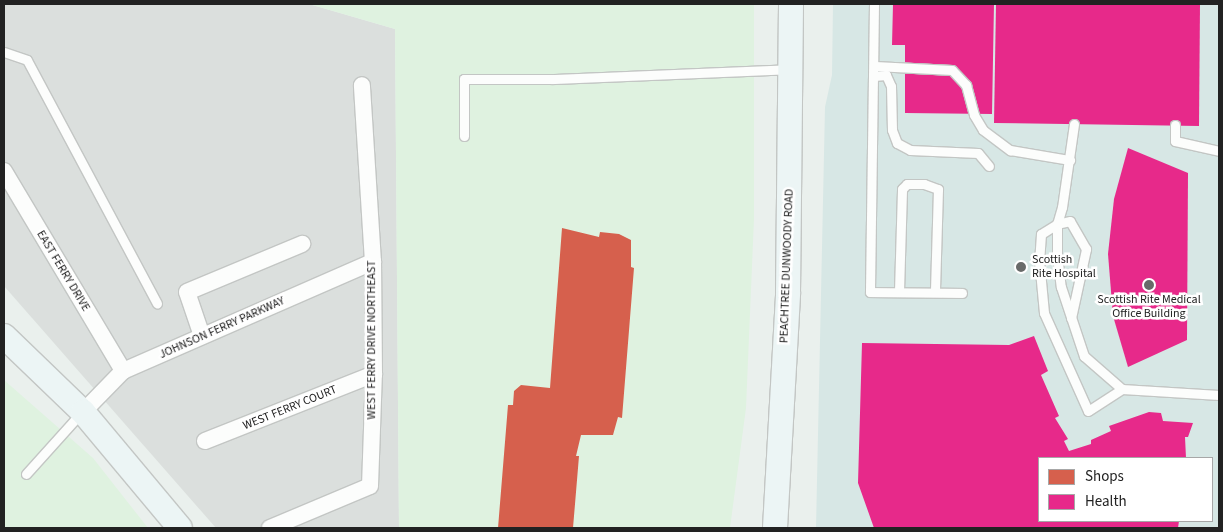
<!DOCTYPE html>
<style>
body{margin:0}
#map{position:relative;width:1223px;height:532px;overflow:hidden;background:#eaf0ed;font-family:"Source Sans 3",sans-serif}
div>[style]{position:absolute}
.residential>*{inset:0;background:#dbdfdd}
.commercial>*{inset:0;background:#dff2e0}
.education>*{inset:0;background:#d7e7e5}
.shops>*{inset:0;background:#d6604d}
.health>*{inset:0;background:#e7298a}
.roads{filter:drop-shadow(1px 0 #c3c6c4) drop-shadow(-1px 0 #c3c6c4) drop-shadow(0 1px #c3c6c4) drop-shadow(0 -1px #c3c6c4)}
.lane>*{height:9px;margin:-4.5px;padding:0 4.5px;transform-origin:4.5px;border-radius:4.5px;background:#fcfdfc}
.street>*{height:16px;margin:-8px;padding:0 8px;transform-origin:8px;border-radius:8px;background:#fcfdfc}
.secondary>*{height:24px;margin:-12px;padding:0 12px;transform-origin:12px;border-radius:12px;background:#ecf5f5}
.dots>*{width:14px;height:14px;translate:-50% -50%;box-sizing:border-box;border:2px solid #fff;border-radius:50%}
span{translate:-50% -50%;white-space:nowrap;text-align:center;line-height:1.15;-webkit-text-stroke:5px #fff;paint-order:stroke}
.poi-label{font-size:12px;color:#222}
.left{translate:0 -50%;text-align:left}
.street-label{font-size:12px;color:#222}
.frame{position:absolute;inset:0;border:5px solid #222;pointer-events:none}
.legend{position:absolute;left:1038px;top:457px;width:175px;height:65px;box-sizing:border-box;background:#fff;border:1px solid #a7a7a7;margin:0;padding:6px 9px;list-style:none;font-size:15px;color:#222}
.legend li{display:flex;align-items:center;gap:10px;height:25px}
.legend b{width:25px;border:1px solid #a7a7a7}
</style>
<div id="map">
<div class="residential">
<div style="clip-path:polygon(4px 4px,309px 4px,395px 29px,399px 528px,216px 528px,4px 286px)"></div>
</div>
<div class="commercial">
<div style="clip-path:polygon(309px 4px,754px 4px,754px 219px,746px 408px,730px 528px,399px 528px,395px 29px)"></div>
<div style="clip-path:polygon(4px 380px,93px 458px,148px 528px,4px 528px)"></div>
</div>
<div class="education">
<div style="clip-path:polygon(evenodd,833px 4px,1219px 4px,1219px 528px,816px 528px,825px 107px,832px 75px,833px 4px,1039px 458px,1212px 458px,1212px 521px,1039px 521px,1039px 458px)"></div>
</div>
<div class="shops">
<div style="clip-path:polygon(562px 228px,599px 237px,600px 232px,619px 234px,631px 240px,631px 267px,634px 268px,622px 418px,618px 417px,613px 435px,581px 435px,576px 456px,579px 456px,573px 528px,498px 528px,508px 405px,513px 405px,514px 391px,521px 385px,550px 388px)"></div>
</div>
<div class="health">
<div style="clip-path:polygon(893px 4px,994px 4px,992px 114px,905px 113px,905px 45px,892px 45px)"></div>
<div style="clip-path:polygon(996px 4px,1200px 4px,1199px 126px,994px 123px)"></div>
<div style="clip-path:polygon(1128px 148px,1188px 173px,1187px 340px,1128px 367px,1113px 316px,1108px 254px,1114px 199px)"></div>
<div style="clip-path:polygon(1034px 336px,1048px 371px,1041px 375px,1059px 416px,1055px 418px,1068px 439px,1064px 441px,1069px 451px,1091px 444px,1091px 440px,1111px 431px,1109px 426px,1149px 412px,1161px 413px,1163px 421px,1193px 423px,1188px 437px,1185px 437px,1186px 458px,1039px 458px,1039px 521px,1179px 521px,1178px 528px,874px 528px,858px 483px,862px 343px,1009px 345px)"></div>
</div>
<div class="roads">
<div class="lane">
<div style="left:874px;top:4px;width:288px;rotate:90.8deg"></div>
<div style="left:870px;top:292px;width:92px;rotate:0.6deg"></div>
<div style="left:4px;top:52px;width:24px;rotate:19deg"></div>
<div style="left:27px;top:60px;width:276px;rotate:61.9deg"></div>
<div style="left:875px;top:66px;width:77px;rotate:3deg"></div>
<div style="left:952px;top:70px;width:21px;rotate:47deg"></div>
<div style="left:966px;top:85px;width:31px;rotate:75deg"></div>
<div style="left:974px;top:115px;width:17px;rotate:59deg"></div>
<div style="left:983px;top:130px;width:34px;rotate:37deg"></div>
<div style="left:1010px;top:150px;width:61px;rotate:9.5deg"></div>
<div style="left:874px;top:76px;width:12px;rotate:-5deg"></div>
<div style="left:886px;top:75px;width:12px;rotate:66deg"></div>
<div style="left:891px;top:86px;width:44px;rotate:88.7deg"></div>
<div style="left:892px;top:130px;width:14px;rotate:69deg"></div>
<div style="left:897px;top:143px;width:15px;rotate:28deg"></div>
<div style="left:910px;top:150px;width:68px;rotate:2.5deg"></div>
<div style="left:978px;top:153px;width:17px;rotate:50deg"></div>
<div style="left:1074px;top:124px;width:84px;rotate:98.2deg"></div>
<div style="left:1062px;top:207px;width:18px;rotate:106deg"></div>
<div style="left:1057px;top:224px;width:32px;rotate:90deg"></div>
<div style="left:1057px;top:256px;width:31px;rotate:83deg"></div>
<div style="left:1061px;top:287px;width:73px;rotate:71.6deg"></div>
<div style="left:1084px;top:356px;width:50px;rotate:41deg"></div>
<div style="left:1122px;top:389px;width:97px;rotate:3.5deg"></div>
<div style="left:1175px;top:125px;width:16px;rotate:90deg"></div>
<div style="left:1175px;top:141px;width:45px;rotate:12.8deg"></div>
<div style="left:464px;top:136px;width:57px;rotate:-90deg"></div>
<div style="left:464px;top:79px;width:89px"></div>
<div style="left:553px;top:79px;width:237px;rotate:-2.4deg"></div>
<div style="left:899px;top:291px;width:102px;rotate:-88.3deg"></div>
<div style="left:902px;top:189px;width:7px;rotate:-45deg"></div>
<div style="left:907px;top:184px;width:17px"></div>
<div style="left:924px;top:184px;width:15px;rotate:20deg"></div>
<div style="left:938px;top:189px;width:102px;rotate:91.7deg"></div>
<div style="left:1071px;top:318px;width:71px;rotate:-77.7deg"></div>
<div style="left:1086px;top:249px;width:32px;rotate:-120deg"></div>
<div style="left:1070px;top:221px;width:13px;rotate:167deg"></div>
<div style="left:1057px;top:224px;width:19px;rotate:148deg"></div>
<div style="left:1041px;top:234px;width:26px;rotate:94deg"></div>
<div style="left:1039px;top:260px;width:53px;rotate:84.6deg"></div>
<div style="left:1044px;top:313px;width:107px;rotate:65.8deg"></div>
<div style="left:1088px;top:411px;width:40px;rotate:-32.9deg"></div>
<div style="left:26px;top:474px;width:82px;rotate:-48deg"></div>
</div>
<div class="street">
<div style="left:4px;top:171px;width:233px;rotate:59.2deg"></div>
<div style="left:202px;top:336px;width:46px;rotate:-108.8deg"></div>
<div style="left:187px;top:292px;width:125px;rotate:-22.7deg"></div>
<div style="left:83px;top:412px;width:57px;rotate:-45.7deg"></div>
<div style="left:123px;top:371px;width:273px;rotate:-23.6deg"></div>
<div style="left:205px;top:441px;width:182px;rotate:-21.6deg"></div>
<div style="left:270px;top:528px;width:108px;rotate:-22.8deg"></div>
<div style="left:370px;top:486px;width:112px;rotate:-88deg"></div>
<div style="left:374px;top:374px;width:112px;rotate:-90.5deg"></div>
<div style="left:373px;top:262px;width:177px;rotate:-93.6deg"></div>
</div>
<div class="secondary">
<div style="left:4px;top:336px;width:110px;rotate:43.9deg"></div>
<div style="left:83px;top:412px;width:151px;rotate:50.1deg"></div>
<div style="left:775px;top:528px;width:236px;rotate:-86.8deg"></div>
<div style="left:788px;top:292px;width:288px;rotate:-89.4deg"></div>
</div>
</div>
<div class="dots">
<div style="left:1021px;top:267px;background:#686a69"></div>
<div style="left:1149px;top:285px;background:#686a69"></div>
</div>
<div class="poi-label">
<span class="left" style="left:1032px;top:267px">Scottish<br>Rite Hospital</span>
<span style="left:1149px;top:307px">Scottish Rite Medical<br>Office Building</span>
</div>
<div class="street-label">
<span style="left:787px;top:266px;rotate:-88deg">PEACHTREE DUNWOODY ROAD</span>
<span style="left:63px;top:271px;rotate:59deg">EAST FERRY DRIVE</span>
<span style="left:222px;top:328px;rotate:-24deg">JOHNSON FERRY PARKWAY</span>
<span style="left:372px;top:340px;rotate:-90deg">WEST FERRY DRIVE NORTHEAST</span>
<span style="left:290px;top:408px;rotate:-22deg">WEST FERRY COURT</span>
</div>
<div class="frame"></div>
<ul class="legend">
<li><b style="height:14px;background:#d6604d"></b>Shops</li>
<li><b style="height:14px;background:#e7298a"></b>Health</li>
</ul>
</div>
